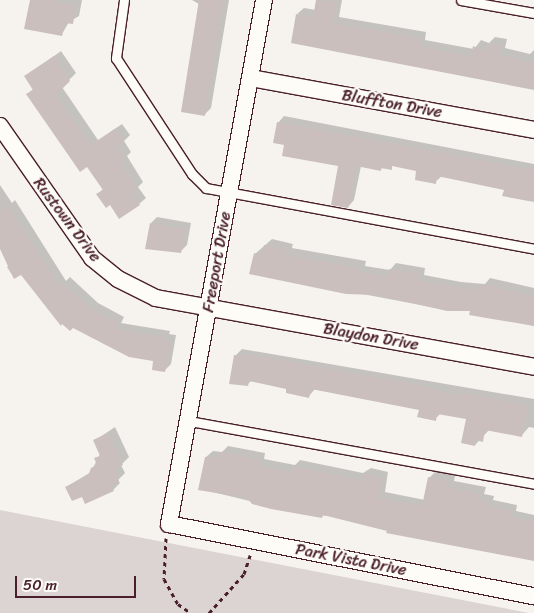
<!DOCTYPE html>
<style>
body{margin:0}
#map{position:relative;width:534px;height:613px;overflow:hidden;background:#f6f3ef;font-family:Sriracha,sans-serif}
div>[style]{position:absolute}
.green>*{inset:0;background:#dcd4d2}
.shadow>*{inset:0;background:#0003}
.building>*{inset:0;background:#cbbfbe}
.path>*{height:3px;margin-top:-1.5px;transform-origin:0;background:repeating-linear-gradient(90deg,#4a1f2b 0 4px,transparent 0 8px)}
.roads{filter:drop-shadow(1px 0 #4a1f2b) drop-shadow(-1px 0 #4a1f2b) drop-shadow(0 1px #4a1f2b) drop-shadow(0 -1px #4a1f2b)}
.lane>*{height:9px;margin:-4.5px;padding:0 4.5px;transform-origin:4.5px;border-radius:4.5px;background:#fdfcf7}
.street>*{height:16px;margin:-8px;padding:0 8px;transform-origin:8px;border-radius:8px;background:#fdfcf7}
span{translate:-50% -50%;white-space:nowrap;text-align:center;line-height:1.15;-webkit-text-stroke:4.5px #fdfcf7;paint-order:stroke}
.street-label{font-size:16px;color:#4a1f2b}
.scale{position:absolute;left:15px;top:576px;width:121px;height:22px;box-sizing:border-box;border:2px solid #4a1f2b;border-top:0;padding-left:6px;font-size:15px;line-height:18px;white-space:nowrap;color:#4a1f2b;-webkit-text-stroke:4px #fdfcf7;paint-order:stroke}
</style>
<div id="map">
<div class="green">
<div style="clip-path:polygon(0 510px,179px 545px,529px 613px,0 613px)"></div>
</div>
<div class="shadow">
<div style="clip-path:polygon(30px 0,82px 0,79px 16px,69px 22px,62px 34px)"></div>
<div style="clip-path:polygon(192px 0,229px 0,211px 108px,204px 115px,199px 4px)"></div>
<div style="clip-path:polygon(317px 0,342px 0,339px 17px,426px 32px,425px 40px,474px 49px,481px 40px,489px 43px,495px 37px,507px 39px,505px 48px,530px 54px,534px 50px,534px 88px,297px 14px,304px 8px,316px 10px)"></div>
<div style="clip-path:polygon(61px 51px,76px 73px,62px 87px,98px 140px,122px 124px,130px 135px,124px 141px,131px 152px,127px 156px,143px 182px,138px 187px,146px 198px,139px 204px,111px 204px,98px 194px,103px 189px,87px 165px,28px 94px,34px 88px,26px 76px)"></div>
<div style="clip-path:polygon(284px 116px,534px 164px,534px 201px,505px 189px,442px 176px,435px 182px,418px 170px,394px 165px,380px 169px,361px 166px,354px 200px,348px 207px,340px 165px,286px 144px,278px 123px)"></div>
<div style="clip-path:polygon(0 185px,12px 203px,15px 200px,66px 281px,70px 277px,98px 303px,124px 317px,121px 323px,170px 331px,169px 334px,176px 335px,171px 364px,165px 370px,154px 359px,21px 273px,14px 278px,7px 267px,11px 263px,0 247px)"></div>
<div style="clip-path:polygon(157px 217px,191px 223px,187px 245px,181px 251px,151px 223px)"></div>
<div style="clip-path:polygon(272px 239px,293px 244px,292px 248px,366px 261px,365px 266px,390px 270px,396px 263px,425px 268px,424px 275px,461px 282px,485px 284px,490px 278px,534px 288px,534px 326px,472px 310px,447px 310px,251px 273px,255px 254px)"></div>
<div style="clip-path:polygon(242px 349px,534px 399px,534px 428px,529px 427px,522px 435px,490px 429px,475px 445px,467px 418px,441px 413px,435px 419px,420px 409px,315px 389px,309px 396px,287px 388px,252px 380px,247px 385px,236px 355px)"></div>
<div style="clip-path:polygon(115px 427px,129px 457px,121px 465px,125px 473px,118px 480px,120px 483px,113px 490px,82px 495px,66px 487px,91px 472px,100px 454px,94px 441px)"></div>
<div style="clip-path:polygon(228px 446px,265px 453px,264px 459px,295px 465px,300px 460px,363px 473px,371px 468px,388px 472px,385px 492px,425px 500px,429px 478px,436px 471px,455px 475px,454px 481px,486px 487px,484px 494px,494px 496px,493px 500px,517px 505px,516px 511px,534px 515px,534px 560px,336px 516px,307px 515px,200px 489px,206px 457px,213px 451px,222px 452px)"></div>
</div>
<div class="building">
<div style="clip-path:polygon(30px 0,55px 0,76px 6px,73px 24px,65px 23px,62px 36px,24px 29px)"></div>
<div style="clip-path:polygon(199px 0,223px 0,205px 116px,181px 112px)"></div>
<div style="clip-path:polygon(316px 0,337px 2px,333px 23px,420px 38px,419px 46px,471px 56px,473px 46px,486px 51px,487px 43px,501px 46px,499px 55px,534px 63px,534px 90px,291px 43px,296px 14px,313px 17px)"></div>
<div style="clip-path:polygon(54px 56px,70px 81px,56px 95px,91px 146px,115px 129px,124px 142px,117px 147px,125px 159px,120px 163px,138px 189px,132px 193px,140px 205px,119px 219px,110px 205px,106px 208px,96px 194px,103px 190px,87px 167px,80px 172px,26px 94px,33px 90px,24px 76px)"></div>
<div style="clip-path:polygon(277px 122px,534px 170px,534px 202px,502px 196px,504px 190px,437px 176px,436px 184px,415px 180px,416px 171px,392px 166px,392px 170px,381px 168px,381px 171px,356px 166px,348px 208px,331px 205px,338px 166px,282px 156px,284px 145px,273px 143px)"></div>
<div style="clip-path:polygon(8px 206px,59px 286px,62px 283px,91px 309px,119px 323px,115px 329px,164px 337px,163px 340px,171px 342px,165px 372px,152px 370px,153px 361px,129px 357px,73px 328px,70px 331px,62px 324px,61px 326px,21px 275px,14px 279px,0 249px,0 211px)"></div>
<div style="clip-path:polygon(150px 223px,186px 229px,181px 253px,145px 249px)"></div>
<div style="clip-path:polygon(264px 245px,287px 250px,286px 255px,360px 268px,359px 272px,387px 277px,389px 269px,419px 274px,418px 281px,481px 290px,482px 284px,534px 296px,534px 326px,469px 315px,470px 311px,447px 311px,376px 295px,346px 294px,249px 274px,254px 253px,262px 255px)"></div>
<div style="clip-path:polygon(244px 354px,410px 383px,454px 395px,464px 393px,528px 405px,522px 437px,485px 430px,483px 442px,476px 440px,475px 446px,461px 443px,466px 419px,437px 414px,436px 421px,417px 417px,419px 410px,311px 389px,309px 398px,286px 393px,286px 389px,249px 381px,248px 386px,229px 384px,234px 355px,243px 356px)"></div>
<div style="clip-path:polygon(108px 433px,123px 465px,114px 469px,119px 481px,111px 485px,114px 491px,85px 504px,82px 497px,72px 501px,65px 487px,88px 476px,91px 468px,97px 465px,94px 458px,100px 456px,93px 440px)"></div>
<div style="clip-path:polygon(220px 452px,259px 459px,258px 466px,291px 472px,292px 466px,355px 479px,363px 479px,364px 474px,383px 478px,379px 498px,422px 506px,428px 477px,449px 481px,448px 487px,480px 494px,479px 501px,488px 502px,487px 506px,511px 511px,510px 517px,534px 522px,534px 561px,386px 533px,387px 531px,323px 515px,322px 518px,271px 509px,252px 504px,247px 498px,198px 490px,205px 457px,219px 459px)"></div>
</div>
<div class="path">
<div style="left:166px;top:538px;width:41px;rotate:92.8deg"></div>
<div style="left:164px;top:579px;width:29px;rotate:61deg"></div>
<div style="left:178px;top:604px;width:16px;rotate:35deg"></div>
<div style="left:209px;top:613px;width:52px;rotate:-48.1deg"></div>
<div style="left:244px;top:574px;width:20px;rotate:-72deg"></div>
</div>
<div class="roads">
<div class="lane">
<div style="left:124px;top:0;width:59px;rotate:97.9deg"></div>
<div style="left:116px;top:58px;width:139px;rotate:56.8deg"></div>
<div style="left:192px;top:174px;width:20px;rotate:45deg"></div>
<div style="left:206px;top:188px;width:334px;rotate:10.5deg"></div>
<div style="left:461px;top:0;width:74px;rotate:10.1deg"></div>
<div style="left:189px;top:421px;width:351px;rotate:10.3deg"></div>
</div>
<div class="street">
<div style="left:264px;top:0;width:533px;rotate:100.28deg"></div>
<div style="left:169px;top:524px;width:372px;rotate:11.2deg"></div>
<div style="left:251px;top:78px;width:288px;rotate:10.4deg"></div>
<div style="left:0;top:126px;width:161px;rotate:55.1deg"></div>
<div style="left:92px;top:258px;width:33px;rotate:39deg"></div>
<div style="left:118px;top:279px;width:42px;rotate:26.6deg"></div>
<div style="left:156px;top:298px;width:384px;rotate:10.3deg"></div>
</div>
</div>
<div class="street-label">
<span style="left:392px;top:104px;rotate:10deg">Bluffton Drive</span>
<span style="left:67px;top:220px;rotate:53deg">Rustown Drive</span>
<span style="left:217px;top:262px;rotate:-80deg">Freeport Drive</span>
<span style="left:371px;top:337px;rotate:10deg">Blaydon Drive</span>
<span style="left:351px;top:560px;rotate:11deg">Park Vista Drive</span>
</div>
<div class="scale">50 m</div>
</div>
